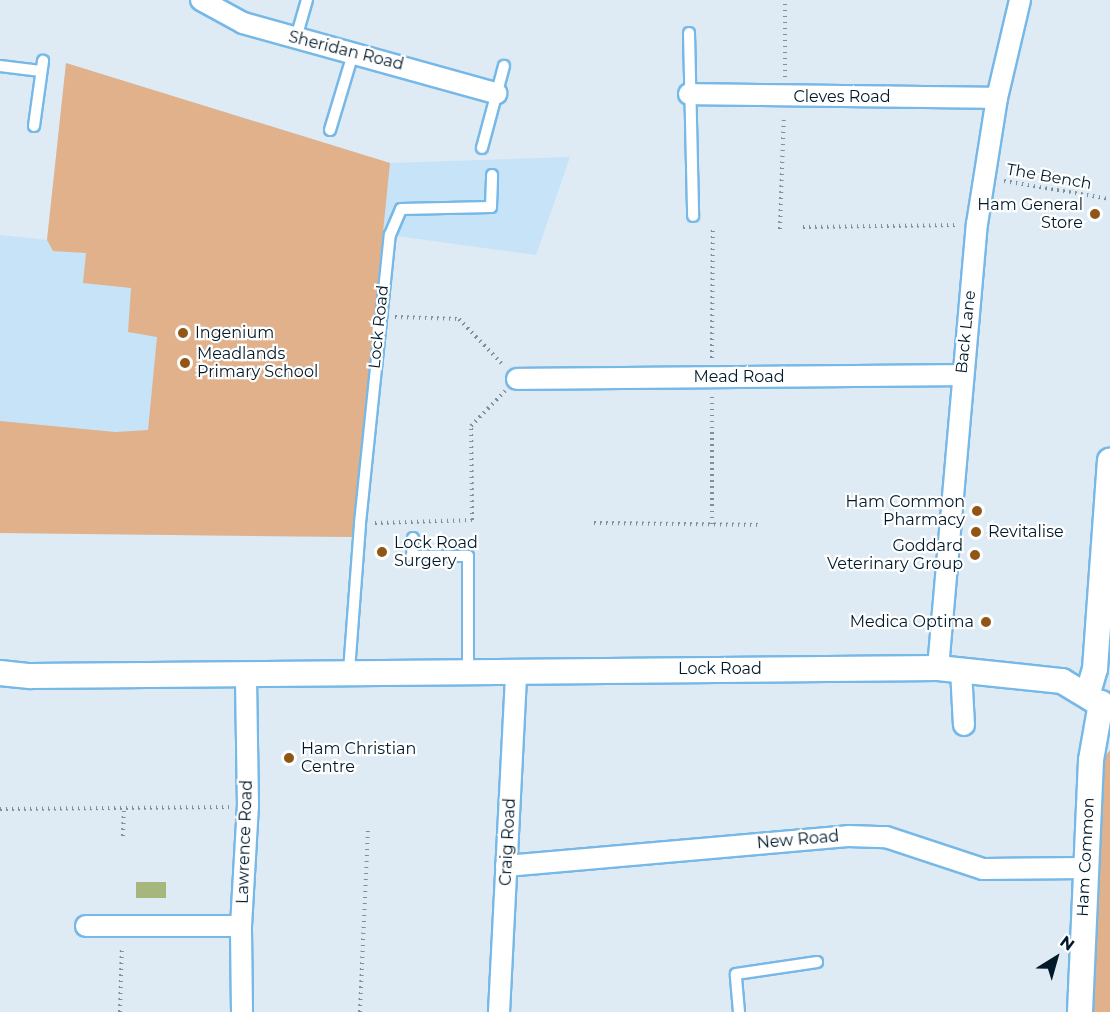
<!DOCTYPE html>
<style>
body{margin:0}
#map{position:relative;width:1110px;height:1012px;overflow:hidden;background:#deebf5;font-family:Montserrat,sans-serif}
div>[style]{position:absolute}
.built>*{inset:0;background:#c6e3f8}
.green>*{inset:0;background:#e0b18b}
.water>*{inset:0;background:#a6b67c}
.path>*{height:4px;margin-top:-2px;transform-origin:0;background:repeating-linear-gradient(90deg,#7d909d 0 1.5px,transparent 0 6px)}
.roads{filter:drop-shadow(2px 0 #76b8e7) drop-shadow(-2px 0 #76b8e7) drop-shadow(0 2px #76b8e7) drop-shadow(0 -2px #76b8e7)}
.service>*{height:10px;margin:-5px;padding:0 5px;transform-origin:5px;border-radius:5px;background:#fff}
.minor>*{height:20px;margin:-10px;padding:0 10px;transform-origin:10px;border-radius:10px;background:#fff}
.tertiary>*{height:24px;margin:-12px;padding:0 12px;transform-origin:12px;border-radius:12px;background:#fff}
.dots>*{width:16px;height:16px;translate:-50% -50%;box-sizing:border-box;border:3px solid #fff;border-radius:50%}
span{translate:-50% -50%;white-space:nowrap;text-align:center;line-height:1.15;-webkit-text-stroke:4.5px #fff;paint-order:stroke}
.street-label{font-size:16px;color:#001a2b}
.poi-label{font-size:16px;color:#001a2b}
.right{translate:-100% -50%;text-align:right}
.left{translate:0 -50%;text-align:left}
.north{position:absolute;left:1026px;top:928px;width:60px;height:60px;-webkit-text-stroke:4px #fff;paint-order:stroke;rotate:37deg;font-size:16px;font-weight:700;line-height:24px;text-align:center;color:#001a2b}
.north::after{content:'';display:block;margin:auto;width:21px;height:27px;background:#001a2b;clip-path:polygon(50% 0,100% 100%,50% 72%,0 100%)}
</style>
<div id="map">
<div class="built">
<div style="clip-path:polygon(66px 63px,390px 163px,570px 157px,536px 255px,382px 234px,352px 537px,0 533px,0 235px,47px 240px)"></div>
</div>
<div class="green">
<div style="clip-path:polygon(66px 63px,390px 163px,352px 537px,0 533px,0 421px,115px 432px,148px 430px,157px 337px,128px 332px,131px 288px,83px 283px,86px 253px,53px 251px,47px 240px)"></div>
<div style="clip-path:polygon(1110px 750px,1110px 1012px,1091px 1012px,1100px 763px)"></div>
</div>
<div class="water">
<div style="clip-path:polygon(136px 882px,166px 882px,166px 898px,136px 898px)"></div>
</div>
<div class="path">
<div style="left:785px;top:77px;width:77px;rotate:-90deg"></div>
<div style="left:1004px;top:181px;width:108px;rotate:9.6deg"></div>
<div style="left:803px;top:227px;width:156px;rotate:-0.7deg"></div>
<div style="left:780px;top:229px;width:114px;rotate:-88deg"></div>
<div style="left:395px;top:317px;width:64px;rotate:1.8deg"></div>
<div style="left:459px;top:319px;width:66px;rotate:46.2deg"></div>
<div style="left:712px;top:358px;width:131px;rotate:-89.6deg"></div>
<div style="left:375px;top:523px;width:97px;rotate:-1.8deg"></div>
<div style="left:472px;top:520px;width:94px;rotate:-90.6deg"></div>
<div style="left:471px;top:426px;width:49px;rotate:-45.8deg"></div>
<div style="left:594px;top:523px;width:168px;rotate:0.7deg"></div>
<div style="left:712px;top:524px;width:128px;rotate:-90deg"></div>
<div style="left:0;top:809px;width:229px;rotate:-0.5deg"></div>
<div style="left:123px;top:836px;width:25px;rotate:-88deg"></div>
<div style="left:120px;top:1012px;width:66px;rotate:-88.3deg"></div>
<div style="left:360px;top:1012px;width:184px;rotate:-87.5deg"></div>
</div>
<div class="roads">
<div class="service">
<div style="left:689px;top:33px;width:183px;rotate:88.7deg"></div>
<div style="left:296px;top:38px;width:40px;rotate:-74deg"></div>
<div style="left:0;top:66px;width:41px;rotate:7deg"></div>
<div style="left:34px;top:126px;width:66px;rotate:-82.1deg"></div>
<div style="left:330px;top:130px;width:79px;rotate:-73.2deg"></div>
<div style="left:482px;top:148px;width:85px;rotate:-75deg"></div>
<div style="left:413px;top:538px;width:18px;rotate:93deg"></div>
<div style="left:412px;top:556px;width:56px"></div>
<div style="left:468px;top:556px;width:116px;rotate:90deg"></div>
<div style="left:349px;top:671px;width:148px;rotate:-85.7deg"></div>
<div style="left:360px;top:523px;width:290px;rotate:-84.1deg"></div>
<div style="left:390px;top:235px;width:28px;rotate:-67deg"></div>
<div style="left:401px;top:209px;width:90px;rotate:-1.3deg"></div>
<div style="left:491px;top:207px;width:32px;rotate:-88deg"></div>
<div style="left:739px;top:1012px;width:38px;rotate:-95deg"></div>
<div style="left:736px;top:974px;width:82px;rotate:-8.4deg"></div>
</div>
<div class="minor">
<div style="left:201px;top:0;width:48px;rotate:28.7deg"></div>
<div style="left:243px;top:23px;width:263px;rotate:15.5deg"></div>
<div style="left:689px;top:94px;width:308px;rotate:0.7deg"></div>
<div style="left:517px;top:379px;width:444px;rotate:-0.5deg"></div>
<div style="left:938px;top:668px;width:446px;rotate:-85deg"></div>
<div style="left:977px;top:224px;width:128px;rotate:-81deg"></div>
<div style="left:997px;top:98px;width:101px;rotate:-76.8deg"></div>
<div style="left:961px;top:670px;width:55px;rotate:86.9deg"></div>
<div style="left:506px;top:866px;width:343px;rotate:-5deg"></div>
<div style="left:848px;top:836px;width:38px;rotate:2deg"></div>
<div style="left:886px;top:837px;width:102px;rotate:18.3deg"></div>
<div style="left:983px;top:869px;width:103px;rotate:-0.6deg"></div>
<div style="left:86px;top:926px;width:155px"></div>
<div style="left:242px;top:1012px;width:86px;rotate:-90.7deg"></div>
<div style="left:241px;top:926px;width:120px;rotate:-86.7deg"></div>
<div style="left:248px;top:806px;width:133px;rotate:-90.9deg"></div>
<div style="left:499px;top:1012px;width:340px;rotate:-87.1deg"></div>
</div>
<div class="tertiary">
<div style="left:0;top:673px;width:30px;rotate:6deg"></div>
<div style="left:30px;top:676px;width:908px;rotate:-0.5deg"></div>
<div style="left:938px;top:668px;width:125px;rotate:6deg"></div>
<div style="left:1062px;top:681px;width:56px;rotate:31.1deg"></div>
<div style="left:1088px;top:693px;width:25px;rotate:-74deg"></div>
<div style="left:1095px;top:669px;width:209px;rotate:-85.9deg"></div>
<div style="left:1080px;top:1012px;width:252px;rotate:-87.5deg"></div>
<div style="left:1091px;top:760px;width:58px;rotate:-80deg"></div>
</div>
</div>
<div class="dots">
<div style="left:1095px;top:214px;background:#915516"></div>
<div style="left:183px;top:333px;background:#915516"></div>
<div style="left:185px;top:363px;background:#915516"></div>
<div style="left:977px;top:511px;background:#915516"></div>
<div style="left:976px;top:532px;background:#915516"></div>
<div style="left:382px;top:552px;background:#915516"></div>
<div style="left:975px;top:555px;background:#915516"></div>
<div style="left:986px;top:622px;background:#915516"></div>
<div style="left:289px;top:758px;background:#915516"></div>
</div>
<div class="street-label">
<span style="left:346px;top:51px;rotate:14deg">Sheridan Road</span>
<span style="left:842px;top:97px">Cleves Road</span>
<span style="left:1049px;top:177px;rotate:10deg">The Bench</span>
<span style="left:379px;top:327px;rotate:-84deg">Lock Road</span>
<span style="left:966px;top:332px;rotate:-84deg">Back Lane</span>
<span style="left:739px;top:377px">Mead Road</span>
<span style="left:720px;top:669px">Lock Road</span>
<span style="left:798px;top:840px;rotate:-5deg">New Road</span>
<span style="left:245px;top:842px;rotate:-88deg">Lawrence Road</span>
<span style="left:508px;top:842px;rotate:-87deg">Craig Road</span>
<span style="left:1086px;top:857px;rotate:-87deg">Ham Common</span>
</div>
<div class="poi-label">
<span class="right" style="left:1083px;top:214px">Ham General<br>Store</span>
<span class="left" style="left:195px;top:333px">Ingenium</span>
<span class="left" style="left:197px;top:363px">Meadlands<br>Primary School</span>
<span class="right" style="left:965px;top:511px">Ham Common<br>Pharmacy</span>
<span class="left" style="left:988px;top:532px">Revitalise</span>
<span class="left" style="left:394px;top:552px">Lock Road<br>Surgery</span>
<span class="right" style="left:963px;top:555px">Goddard<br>Veterinary Group</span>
<span class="right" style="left:974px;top:622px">Medica Optima</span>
<span class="left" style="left:301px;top:758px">Ham Christian<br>Centre</span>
</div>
<div class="north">N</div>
</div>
